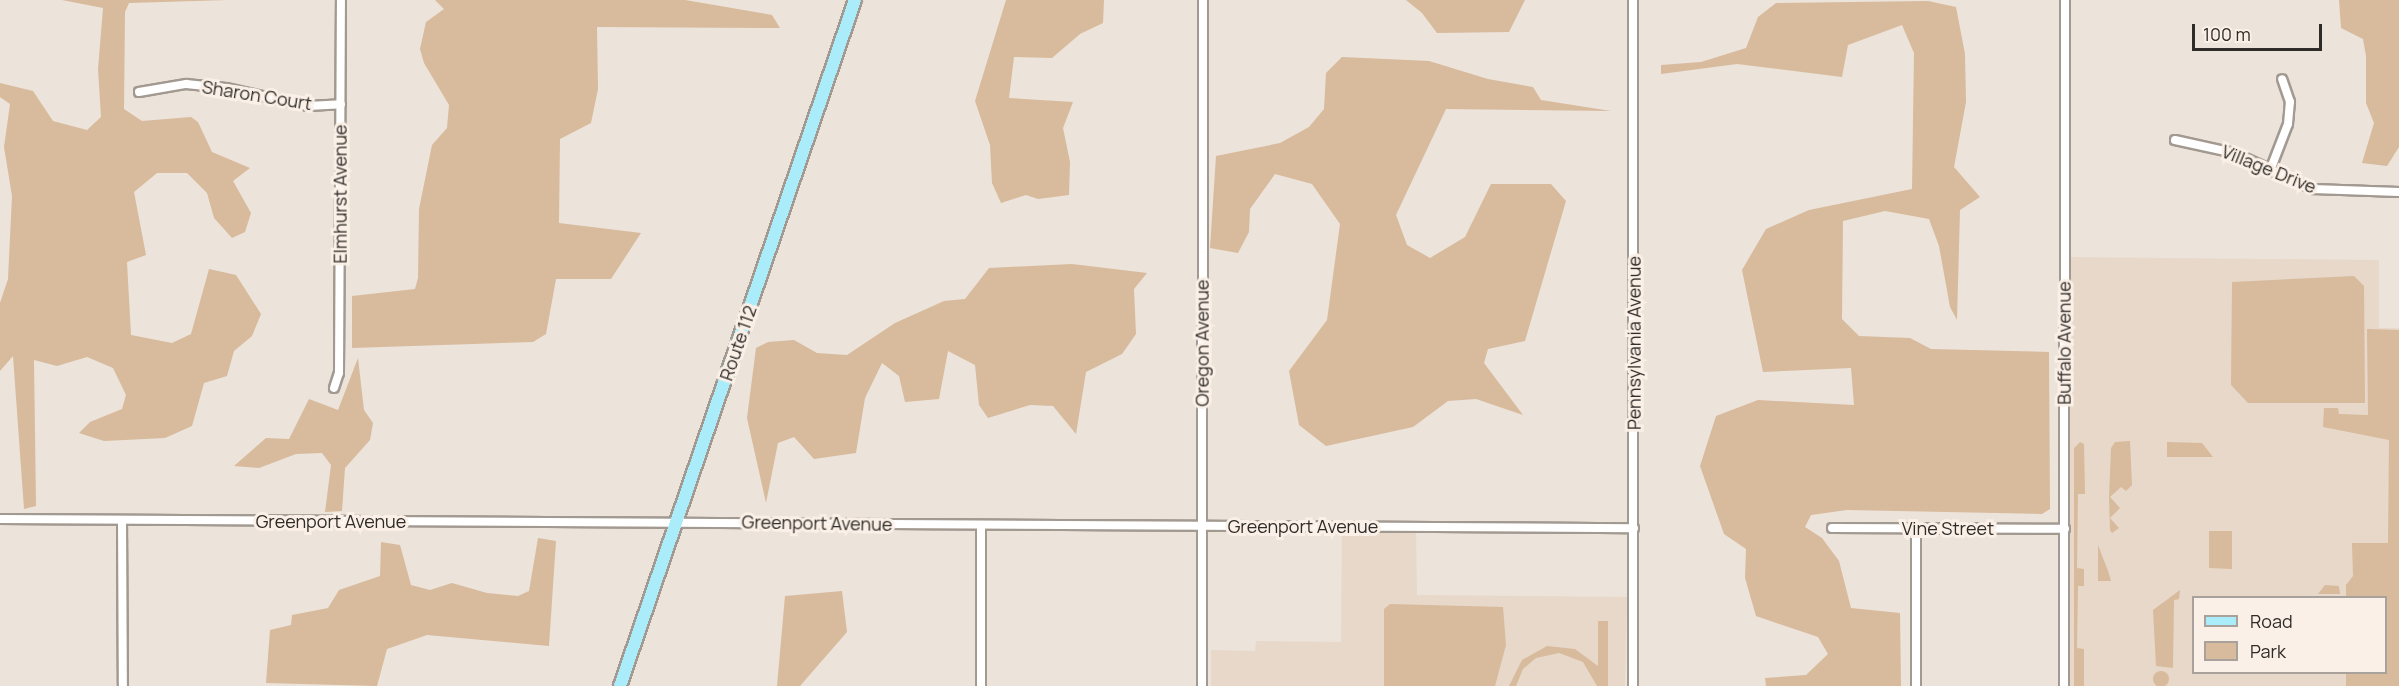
<!DOCTYPE html>
<style>
body{margin:0}
#map{position:relative;width:2399px;height:686px;overflow:hidden;background:#ece3da;font-family:Manrope,sans-serif}
div>[style]{position:absolute}
.built>*{inset:0;background:#e7d8c9}
.green>*{inset:0;background:#d8ba9c}
.round{border-radius:50%}
.roads{filter:drop-shadow(2px 0 #a29991) drop-shadow(-2px 0 #a29991) drop-shadow(0 2px #a29991) drop-shadow(0 -2px #a29991)}
.minor>*{height:8px;margin:-4px;padding:0 4px;transform-origin:4px;border-radius:4px;background:#fff}
.primary>*{height:12px;margin:-6px;padding:0 6px;transform-origin:6px;border-radius:6px;background:#aaecf9}
span{translate:-50% -50%;white-space:nowrap;text-align:center;line-height:1.15;-webkit-text-stroke:6px #faf0e7;paint-order:stroke}
.street-label{font-size:18px;color:#2f2b28}
.legend{position:absolute;left:2192px;top:596px;width:195px;height:78px;box-sizing:border-box;background:#faf0e7;border:2px solid #a9a19b;margin:0;padding:8px 10px;list-style:none;font-size:18px;color:#2f2b28}
.legend li{display:flex;align-items:center;gap:12px;height:30px}
.legend b{width:30px;border:2px solid #a9a19b}
.scale{position:absolute;left:2192px;top:24px;width:130px;height:27px;box-sizing:border-box;border:3px solid #2f2b28;border-top:0;padding-left:8px;font-size:18px;line-height:21px;white-space:nowrap;color:#2f2b28;-webkit-text-stroke:4px #faf0e7;paint-order:stroke}
</style>
<div id="map">
<div class="built">
<div style="clip-path:polygon(evenodd,2064px 257px,2379px 260px,2379px 328px,2399px 328px,2399px 686px,2064px 686px,2064px 257px,2194px 598px,2386px 598px,2386px 672px,2194px 672px,2194px 598px)"></div>
<div style="clip-path:polygon(1342px 531px,1416px 531px,1417px 595px,1627px 597px,1625px 686px,1211px 686px,1211px 650px,1255px 651px,1256px 641px,1341px 642px)"></div>
</div>
<div class="green">
<div style="clip-path:polygon(62px 0,228px 0,129px 3px,125px 12px,124px 109px,142px 121px,191px 117px,198px 122px,212px 152px,250px 168px,233px 181px,251px 213px,245px 232px,232px 238px,214px 218px,207px 193px,187px 173px,157px 173px,134px 192px,146px 255px,127px 262px,131px 335px,172px 343px,191px 334px,209px 269px,236px 275px,261px 314px,252px 336px,234px 351px,227px 376px,204px 383px,192px 426px,165px 438px,104px 441px,79px 433px,90px 422px,122px 409px,126px 395px,113px 368px,87px 357px,57px 366px,34px 360px,36px 506px,24px 509px,13px 356px,0 371px,0 303px,8px 279px,12px 196px,4px 147px,10px 104px,0 97px,0 83px,33px 91px,53px 121px,87px 130px,101px 117px,98px 69px,103px 8px)"></div>
<div style="clip-path:polygon(435px 0,685px 0,772px 15px,780px 28px,597px 27px,598px 89px,591px 123px,560px 139px,559px 223px,641px 233px,611px 279px,556px 279px,546px 334px,533px 342px,352px 348px,352px 296px,415px 289px,418px 278px,419px 209px,432px 145px,447px 128px,449px 105px,424px 63px,420px 49px,426px 22px,444px 9px)"></div>
<div style="clip-path:polygon(1006px 0,1104px 0,1103px 23px,1080px 34px,1052px 58px,1014px 57px,1009px 98px,1073px 102px,1063px 128px,1070px 162px,1069px 195px,1038px 199px,1026px 195px,1001px 203px,992px 183px,990px 145px,975px 101px)"></div>
<div style="clip-path:polygon(1406px 0,1525px 0,1509px 32px,1437px 33px,1422px 13px)"></div>
<div style="clip-path:polygon(2339px 0,2399px 0,2399px 147px,2387px 166px,2362px 163px,2374px 123px,2366px 103px,2366px 56px,2363px 39px,2341px 28px)"></div>
<div style="clip-path:polygon(1928px 1px,1956px 7px,1965px 54px,1966px 102px,1954px 167px,1980px 197px,1960px 210px,1957px 320px,1950px 307px,1939px 246px,1929px 219px,1885px 211px,1843px 221px,1842px 319px,1859px 336px,1910px 338px,1931px 349px,2049px 352px,2050px 509px,2042px 514px,1847px 510px,1811px 515px,1805px 527px,1822px 538px,1839px 561px,1851px 608px,1900px 613px,1901px 686px,1766px 686px,1765px 678px,1806px 675px,1828px 654px,1818px 637px,1756px 616px,1745px 578px,1746px 549px,1724px 534px,1700px 466px,1716px 416px,1758px 400px,1854px 405px,1851px 368px,1763px 372px,1742px 270px,1766px 229px,1809px 210px,1912px 189px,1914px 53px,1902px 25px,1848px 45px,1842px 77px,1737px 64px,1661px 74px,1661px 65px,1701px 62px,1746px 48px,1758px 17px,1776px 3px)"></div>
<div style="clip-path:polygon(1342px 57px,1429px 61px,1488px 79px,1533px 87px,1541px 100px,1611px 111px,1446px 109px,1396px 215px,1407px 245px,1430px 258px,1465px 237px,1491px 184px,1551px 184px,1566px 201px,1525px 341px,1488px 349px,1484px 363px,1523px 415px,1476px 399px,1448px 401px,1413px 427px,1326px 446px,1299px 425px,1289px 371px,1327px 320px,1340px 224px,1312px 184px,1275px 174px,1250px 209px,1249px 232px,1238px 253px,1210px 248px,1216px 156px,1280px 143px,1309px 127px,1324px 109px,1326px 73px)"></div>
<div style="clip-path:polygon(1072px 264px,1147px 273px,1134px 289px,1136px 334px,1122px 354px,1086px 372px,1076px 434px,1053px 406px,1030px 405px,988px 418px,979px 405px,975px 365px,948px 351px,939px 399px,905px 402px,899px 376px,882px 363px,865px 398px,856px 453px,814px 459px,794px 437px,778px 443px,766px 503px,747px 418px,756px 348px,768px 342px,794px 340px,817px 353px,847px 355px,895px 323px,944px 301px,965px 299px,989px 268px)"></div>
<div style="clip-path:polygon(2354px 276px,2364px 286px,2365px 403px,2248px 403px,2231px 385px,2232px 282px)"></div>
<div style="clip-path:polygon(2367px 329px,2399px 330px,2399px 686px,2346px 686px,2346px 673px,2386px 672px,2386px 598px,2346px 597px,2346px 585px,2353px 576px,2352px 543px,2388px 543px,2389px 440px,2323px 427px,2324px 408px,2338px 408px,2339px 414px,2368px 415px)"></div>
<div style="clip-path:polygon(358px 358px,364px 410px,373px 423px,370px 440px,345px 468px,342px 511px,325px 512px,331px 465px,322px 453px,296px 454px,259px 468px,234px 466px,266px 438px,289px 439px,309px 399px,338px 410px)"></div>
<div style="clip-path:polygon(2130px 441px,2132px 485px,2126px 491px,2121px 487px,2110px 497px,2120px 508px,2110px 518px,2119px 528px,2112px 533px,2110px 530px,2109px 498px,2111px 448px,2115px 442px)"></div>
<div style="clip-path:polygon(2080px 442px,2084px 444px,2085px 494px,2078px 494px,2077px 568px,2084px 569px,2084px 586px,2078px 586px,2077px 648px,2084px 649px,2084px 686px,2074px 686px,2074px 448px)"></div>
<div style="clip-path:polygon(2167px 442px,2202px 443px,2213px 457px,2167px 457px)"></div>
<div style="clip-path:polygon(2209px 531px,2232px 531px,2232px 569px,2209px 568px)"></div>
<div style="clip-path:polygon(538px 538px,556px 541px,549px 646px,427px 635px,387px 649px,377px 686px,266px 683px,270px 630px,291px 625px,292px 615px,328px 608px,339px 590px,380px 576px,381px 542px,400px 545px,411px 585px,430px 590px,452px 583px,487px 593px,518px 596px,529px 591px)"></div>
<div style="clip-path:polygon(2098px 545px,2108px 571px,2111px 581px,2098px 581px)"></div>
<div style="clip-path:polygon(2325px 585px,2339px 586px,2340px 594px,2318px 594px)"></div>
<div style="clip-path:polygon(2180px 590px,2179px 599px,2174px 600px,2173px 668px,2156px 666px,2153px 610px)"></div>
<div style="clip-path:polygon(842px 591px,847px 632px,800px 686px,777px 686px,785px 596px)"></div>
<div style="clip-path:polygon(1390px 604px,1503px 607px,1506px 645px,1495px 686px,1384px 686px,1384px 609px)"></div>
<div style="clip-path:polygon(1598px 621px,1608px 621px,1608px 686px,1597px 686px,1583px 662px,1559px 653px,1536px 658px,1523px 669px,1516px 686px,1509px 686px,1522px 660px,1547px 646px,1575px 649px,1598px 666px)"></div>
<div class="round" style="left:2153px;top:671px;width:16px;height:16px"></div>
</div>
<div class="roads">
<div class="minor">
<div style="left:1633px;top:0;width:686px;rotate:90deg"></div>
<div style="left:139px;top:92px;width:48px;rotate:-9.7deg"></div>
<div style="left:186px;top:84px;width:40px;rotate:5.7deg"></div>
<div style="left:226px;top:88px;width:84px;rotate:12.4deg"></div>
<div style="left:308px;top:106px;width:33px;rotate:-3deg"></div>
<div style="left:2175px;top:140px;width:60px;rotate:12.4deg"></div>
<div style="left:2234px;top:153px;width:87px;rotate:24.5deg"></div>
<div style="left:2313px;top:189px;width:86px;rotate:2deg"></div>
<div style="left:2271px;top:168px;width:47px;rotate:-68.9deg"></div>
<div style="left:2288px;top:124px;width:22px;rotate:-85deg"></div>
<div style="left:2290px;top:102px;width:24px;rotate:-109deg"></div>
<div style="left:334px;top:388px;width:16px;rotate:-72deg"></div>
<div style="left:339px;top:373px;width:373px;rotate:-89.7deg"></div>
<div style="left:0;top:519px;width:1634px;rotate:0.32deg"></div>
<div style="left:122px;top:520px;width:166px;rotate:89.7deg"></div>
<div style="left:1832px;top:528px;width:233px;rotate:0.2deg"></div>
<div style="left:981px;top:686px;width:160px;rotate:-90deg"></div>
<div style="left:1202px;top:686px;width:686px;rotate:-89.92deg"></div>
<div style="left:1916px;top:686px;width:157px;rotate:-90deg"></div>
<div style="left:2064px;top:686px;width:686px;rotate:-89.92deg"></div>
</div>
<div class="primary">
<div style="left:620px;top:686px;width:725px;rotate:-71.09deg"></div>
</div>
</div>
<div class="street-label">
<span style="left:257px;top:95px;rotate:9deg">Sharon Court</span>
<span style="left:2269px;top:169px;rotate:22deg">Village Drive</span>
<span style="left:340px;top:194px;rotate:-90deg">Elmhurst Avenue</span>
<span style="left:738px;top:343px;rotate:-71deg">Route 112</span>
<span style="left:1202px;top:343px;rotate:-90deg">Oregon Avenue</span>
<span style="left:1634px;top:343px;rotate:-90deg">Pennsylvania Avenue</span>
<span style="left:2064px;top:343px;rotate:-90deg">Buffalo Avenue</span>
<span style="left:331px;top:521px">Greenport Avenue</span>
<span style="left:817px;top:523px;rotate:1deg">Greenport Avenue</span>
<span style="left:1303px;top:526px">Greenport Avenue</span>
<span style="left:1948px;top:528px">Vine Street</span>
</div>
<ul class="legend">
<li><b style="height:8px;background:#aaecf9"></b>Road</li>
<li><b style="height:16px;background:#d8ba9c"></b>Park</li>
</ul>
<div class="scale">100 m</div>
</div>
